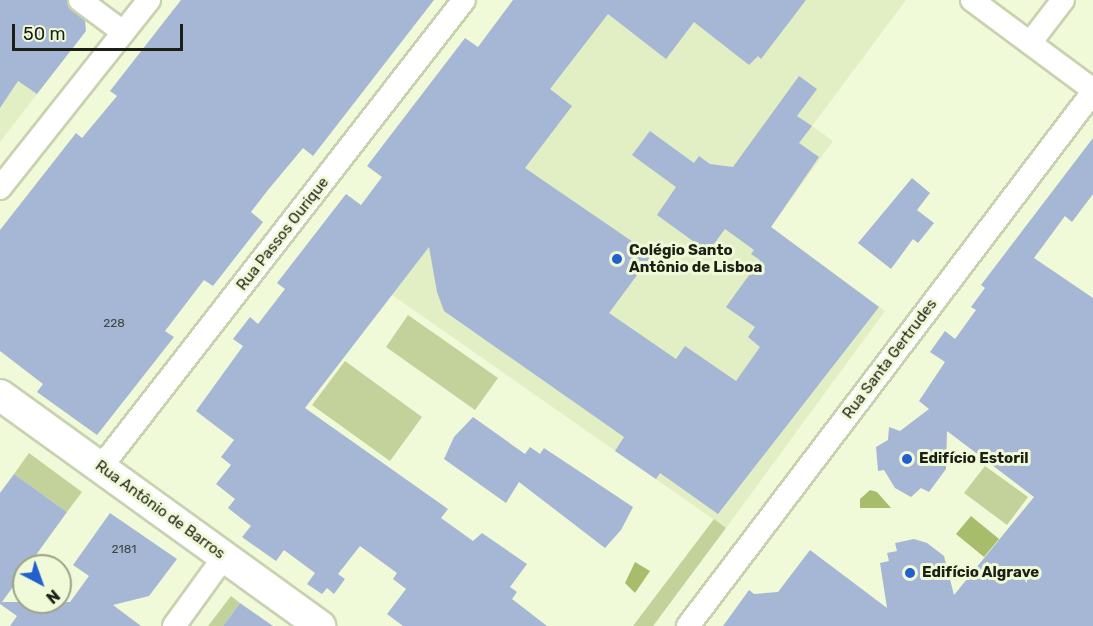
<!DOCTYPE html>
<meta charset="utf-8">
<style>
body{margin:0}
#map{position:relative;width:1093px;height:626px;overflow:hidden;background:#f0fad8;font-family:Rubik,sans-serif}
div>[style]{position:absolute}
.built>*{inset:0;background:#e2eec4}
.green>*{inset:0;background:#c2d29a}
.water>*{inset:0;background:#a7bd6b}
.building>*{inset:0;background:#a5b7d4}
.roads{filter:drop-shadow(2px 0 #c8d2b0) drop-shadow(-2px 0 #c8d2b0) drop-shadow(0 2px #c8d2b0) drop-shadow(0 -2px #c8d2b0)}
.minor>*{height:22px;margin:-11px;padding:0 11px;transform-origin:11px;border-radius:11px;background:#fff}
.major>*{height:30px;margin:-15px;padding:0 15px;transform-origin:15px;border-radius:15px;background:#fff}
.dots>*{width:16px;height:16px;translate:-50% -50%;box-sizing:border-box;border:3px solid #f0fad8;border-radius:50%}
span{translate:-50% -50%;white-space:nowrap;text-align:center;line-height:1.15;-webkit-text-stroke:6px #f0fad8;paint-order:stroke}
.number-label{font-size:12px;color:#3e4644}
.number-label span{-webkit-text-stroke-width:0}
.street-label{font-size:15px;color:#1c2014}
.poi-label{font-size:15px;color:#1c2014;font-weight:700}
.left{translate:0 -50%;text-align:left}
.north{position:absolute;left:12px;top:554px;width:60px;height:60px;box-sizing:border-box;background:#f0fad8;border:2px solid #9ba38a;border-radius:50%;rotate:139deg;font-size:16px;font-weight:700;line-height:24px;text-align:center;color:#1c2014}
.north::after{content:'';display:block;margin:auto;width:21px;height:27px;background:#2260cd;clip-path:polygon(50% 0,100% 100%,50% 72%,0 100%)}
.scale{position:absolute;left:12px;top:24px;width:171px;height:27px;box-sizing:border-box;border:3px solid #1c2014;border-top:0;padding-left:8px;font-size:18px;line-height:21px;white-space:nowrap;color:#1c2014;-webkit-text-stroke:4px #f0fad8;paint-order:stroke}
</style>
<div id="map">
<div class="built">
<div style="clip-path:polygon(618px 0,906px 0,812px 126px,833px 141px,771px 227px,885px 311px,726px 528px,392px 295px)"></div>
<div style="clip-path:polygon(0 68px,37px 94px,0 142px)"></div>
</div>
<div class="green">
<div style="clip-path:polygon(408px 315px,498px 378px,475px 410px,386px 347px)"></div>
<div style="clip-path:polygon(345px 361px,422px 417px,390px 461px,312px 405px)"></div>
<div style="clip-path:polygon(29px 453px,82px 492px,67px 512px,14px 474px)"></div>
<div style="clip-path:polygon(985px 466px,1028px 497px,1007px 525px,964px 493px)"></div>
<div style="clip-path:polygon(714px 519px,726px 528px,653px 626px,633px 626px)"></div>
<div style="clip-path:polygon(231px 596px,240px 603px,223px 626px,208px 626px)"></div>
</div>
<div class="water">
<div style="clip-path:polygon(870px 490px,877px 492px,891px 508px,860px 508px,860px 499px)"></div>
<div style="clip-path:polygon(971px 516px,999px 539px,984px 557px,956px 534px)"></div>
<div style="clip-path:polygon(635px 562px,650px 571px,635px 593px,625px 583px)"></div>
</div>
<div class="building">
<div style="clip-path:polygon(0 0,67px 0,72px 10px,85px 20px,86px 31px,37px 94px,18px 81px,0 108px)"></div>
<div style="clip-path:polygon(181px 0,434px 0,313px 156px,303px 148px,268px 190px,251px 212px,263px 222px,213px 286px,204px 280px,165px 331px,174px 337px,97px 435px,37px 392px,43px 384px,0 351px,0 230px,76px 133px,82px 138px,117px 96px,110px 91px)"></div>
<div style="clip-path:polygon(513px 0,806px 0,761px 59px,758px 56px,749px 65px,694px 22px,666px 59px,608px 14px,550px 89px,572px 106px,525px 168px,652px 255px,609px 313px,676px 359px,685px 346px,736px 381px,760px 347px,748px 337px,755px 327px,726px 307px,760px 260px,751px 254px,754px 250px,725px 229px,708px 252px,657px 215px,676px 187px,632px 155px,650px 131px,694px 163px,699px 156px,710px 164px,733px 167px,799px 76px,817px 89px,797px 116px,812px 126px,799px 143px,819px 157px,771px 227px,879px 307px,718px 514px,660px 473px,656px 479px,615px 451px,624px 437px,444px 311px,437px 292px,429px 247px,305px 408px,448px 509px,441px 518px,473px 541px,482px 533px,527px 564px,510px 587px,517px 592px,512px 599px,547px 626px,403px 626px,387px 614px,406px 589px,393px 579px,397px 573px,360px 546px,338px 574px,345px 579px,334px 594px,327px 588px,322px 594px,307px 584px,315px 573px,284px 550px,276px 561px,242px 537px,251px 526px,228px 508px,235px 499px,216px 484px,231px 465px,221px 457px,234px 440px,196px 411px,243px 346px,233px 339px,250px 317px,258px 324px,285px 289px,277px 283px,346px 194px,361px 205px,382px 177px,367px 166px,465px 38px,478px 47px)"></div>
<div style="clip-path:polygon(1093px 138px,1093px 194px,1072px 222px,1065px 216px,1034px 258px,1093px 298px,1093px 626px,723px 626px,749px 590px,754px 594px,778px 592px,810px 550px,887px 608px,880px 563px,889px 561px,887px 553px,897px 551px,895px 543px,914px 539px,927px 543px,944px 556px,954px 595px,1034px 497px,947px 431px,946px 469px,929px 492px,921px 488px,911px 497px,895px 488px,884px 470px,878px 471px,876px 447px,888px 440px,889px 427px,900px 431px,929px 409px,919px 401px,945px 362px,930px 352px,945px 331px,955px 339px,976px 310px,971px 307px,985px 288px,981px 285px)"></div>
<div style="clip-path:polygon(912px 178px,930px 193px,917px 210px,934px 223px,918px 243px,913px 239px,891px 269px,858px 243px)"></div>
<div style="clip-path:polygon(473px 417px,525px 454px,530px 447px,540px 454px,544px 448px,633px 507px,621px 530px,605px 548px,519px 482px,506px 503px,444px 459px,454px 437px)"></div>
<div style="clip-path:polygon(14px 474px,67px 512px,2px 602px,70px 602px,89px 576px,73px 565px,110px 513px,177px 559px,149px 596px,113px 605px,141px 626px,10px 626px,17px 616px,0 604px,0 493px)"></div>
<div style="clip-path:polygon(240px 603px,273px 626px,223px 626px)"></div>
</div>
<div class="roads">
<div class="minor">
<div style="left:80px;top:0;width:54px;rotate:36.7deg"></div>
<div style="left:972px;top:0;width:151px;rotate:36.6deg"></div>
<div style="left:1030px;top:43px;width:54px;rotate:-52.5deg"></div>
<div style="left:0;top:188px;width:240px;rotate:-51.6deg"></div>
<div style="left:101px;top:467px;width:591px;rotate:-52.14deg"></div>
<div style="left:174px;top:626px;width:85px;rotate:-54.1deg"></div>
<div style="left:688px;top:626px;width:670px;rotate:-52.82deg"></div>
</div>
<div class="major">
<div style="left:0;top:395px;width:395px;rotate:35.8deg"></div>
</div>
</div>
<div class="dots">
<div style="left:617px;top:259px;background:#2260cd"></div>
<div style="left:907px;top:459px;background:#2260cd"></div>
<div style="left:910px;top:573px;background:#2260cd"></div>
</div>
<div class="number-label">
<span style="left:114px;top:324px">228</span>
<span style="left:124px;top:550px">2181</span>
</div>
<div class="street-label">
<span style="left:283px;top:234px;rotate:-52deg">Rua Passos Ourique</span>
<span style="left:890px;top:359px;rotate:-53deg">Rua Santa Gertrudes</span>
<span style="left:160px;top:510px;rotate:36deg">Rua Antônio de Barros</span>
</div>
<div class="poi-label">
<span class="left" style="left:629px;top:259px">Colégio Santo<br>Antônio de Lisboa</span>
<span class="left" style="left:919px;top:459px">Edifício Estoril</span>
<span class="left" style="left:922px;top:573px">Edifício Algrave</span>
</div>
<div class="north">N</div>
<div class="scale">50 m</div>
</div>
